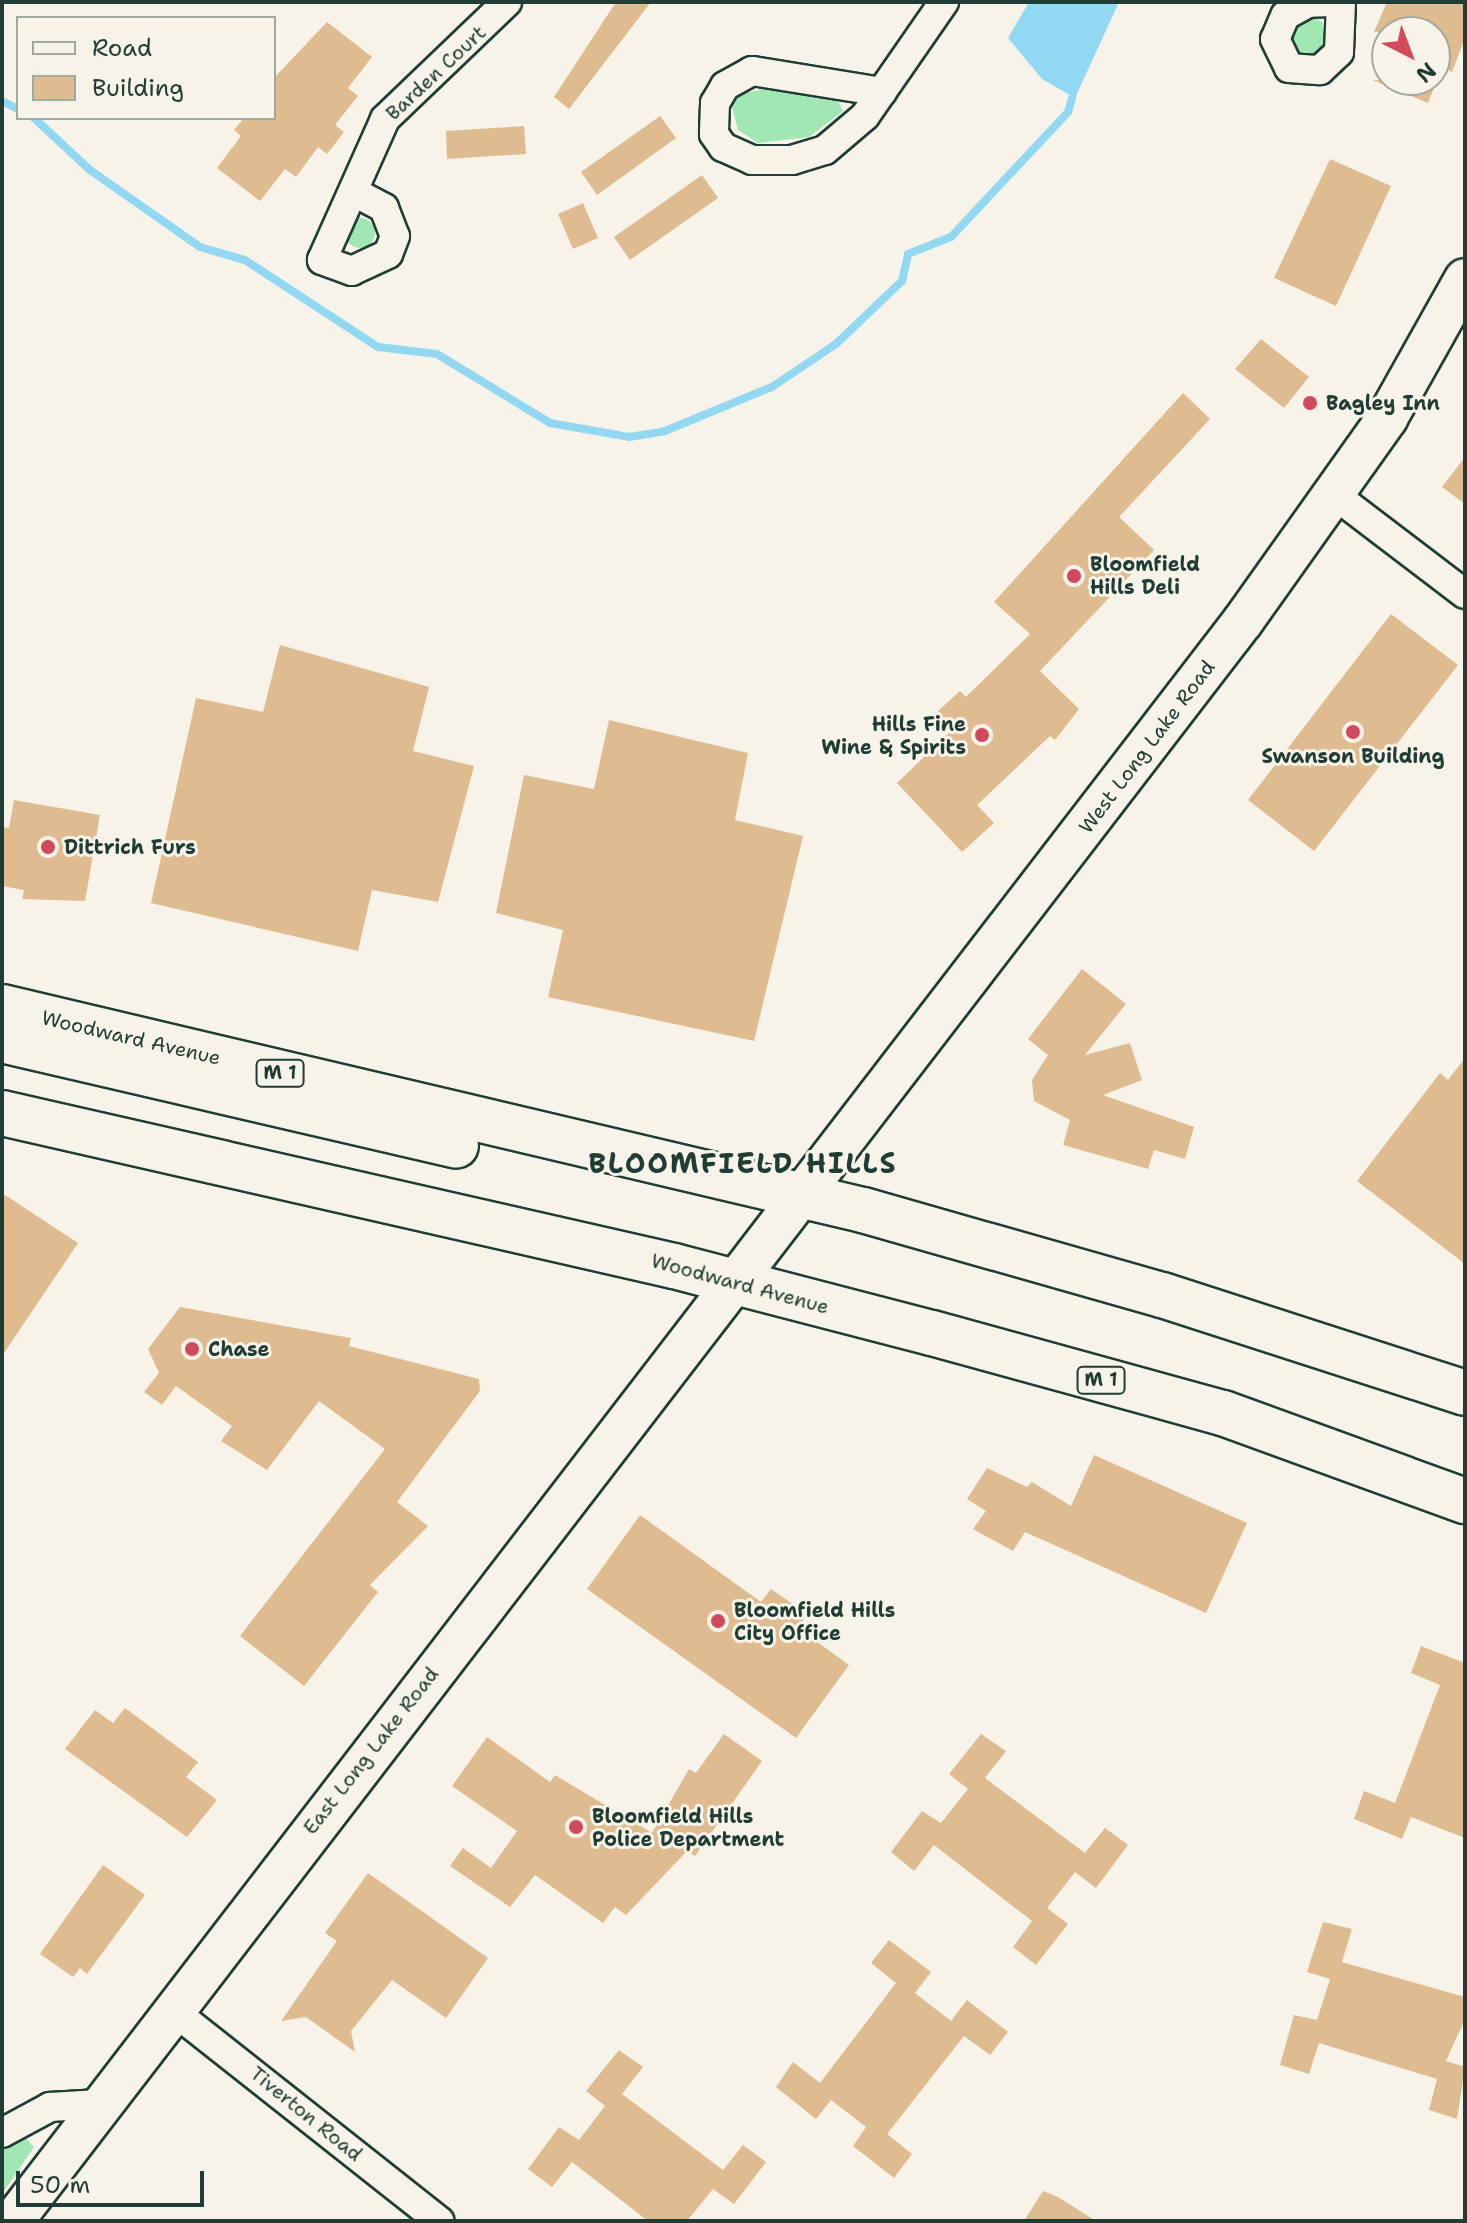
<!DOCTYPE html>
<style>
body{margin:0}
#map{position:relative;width:1467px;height:2223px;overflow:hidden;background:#f7f3e8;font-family:"Shantell Sans",sans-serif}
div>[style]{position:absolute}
.green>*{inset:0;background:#a0e7b4}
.round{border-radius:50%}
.water>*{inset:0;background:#91d8f3}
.stream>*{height:8px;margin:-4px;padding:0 4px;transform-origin:4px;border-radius:4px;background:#91d8f3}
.building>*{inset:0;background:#dfbb90}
.roads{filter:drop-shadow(2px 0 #1f3d34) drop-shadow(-2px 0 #1f3d34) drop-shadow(0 2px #1f3d34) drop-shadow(0 -2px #1f3d34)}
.street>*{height:28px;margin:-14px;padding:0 14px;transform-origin:14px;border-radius:14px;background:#f7f3e8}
.secondary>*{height:40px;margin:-20px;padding:0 20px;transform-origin:20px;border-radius:20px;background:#f7f3e8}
.primary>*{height:44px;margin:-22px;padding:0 22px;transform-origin:22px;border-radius:22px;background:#f7f3e8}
.dots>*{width:22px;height:22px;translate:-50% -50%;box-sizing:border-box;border:4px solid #f7f3e8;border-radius:50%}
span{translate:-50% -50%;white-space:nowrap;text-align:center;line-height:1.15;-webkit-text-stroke:6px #f7f3e8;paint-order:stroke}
.shield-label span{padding:2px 6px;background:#f7f3e8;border:2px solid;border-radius:6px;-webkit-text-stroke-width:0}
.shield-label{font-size:18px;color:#1f3d34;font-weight:700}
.street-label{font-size:20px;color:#1f3d34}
.poi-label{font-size:20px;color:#1f3d34;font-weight:700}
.left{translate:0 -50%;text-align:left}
.right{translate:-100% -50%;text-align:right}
.district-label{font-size:28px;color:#1f3d34;font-weight:700;letter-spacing:2px}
.frame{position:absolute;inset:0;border:4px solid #1f3d34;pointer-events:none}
.legend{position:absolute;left:16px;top:16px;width:260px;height:104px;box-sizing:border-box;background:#f7f3e8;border:2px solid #a1aaa0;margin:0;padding:10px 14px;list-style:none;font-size:24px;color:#1f3d34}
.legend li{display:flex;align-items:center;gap:16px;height:40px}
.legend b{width:40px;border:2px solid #a1aaa0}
.north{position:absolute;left:1371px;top:16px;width:80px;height:80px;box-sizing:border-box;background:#f7f3e8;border:2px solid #a1aaa0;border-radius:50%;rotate:138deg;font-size:22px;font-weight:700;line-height:32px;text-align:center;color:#1f3d34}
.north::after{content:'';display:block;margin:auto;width:28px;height:36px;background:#d1495b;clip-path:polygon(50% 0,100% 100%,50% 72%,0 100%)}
.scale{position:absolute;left:16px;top:2171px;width:188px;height:36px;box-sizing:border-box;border:4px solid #1f3d34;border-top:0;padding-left:10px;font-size:24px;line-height:28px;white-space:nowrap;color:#1f3d34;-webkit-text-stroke:6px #f7f3e8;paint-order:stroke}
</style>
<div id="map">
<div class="green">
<div class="round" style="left:1291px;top:18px;width:38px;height:38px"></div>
<div style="clip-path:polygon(763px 89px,836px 98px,843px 111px,809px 137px,758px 143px,738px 130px,732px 107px,738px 95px)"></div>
<div class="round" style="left:345px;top:218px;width:30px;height:30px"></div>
<div style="clip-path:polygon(22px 2134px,34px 2147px,2px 2194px,2px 2144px)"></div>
</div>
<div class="water">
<div style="clip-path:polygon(1029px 2px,1119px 2px,1075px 98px,1042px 79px,1008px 38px)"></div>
</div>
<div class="stream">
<div style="left:2px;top:101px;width:18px;rotate:27deg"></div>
<div style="left:34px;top:118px;width:76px;rotate:42.9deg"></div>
<div style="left:90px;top:170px;width:134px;rotate:35deg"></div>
<div style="left:200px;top:247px;width:47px;rotate:16.1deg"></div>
<div style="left:245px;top:260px;width:159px;rotate:33.2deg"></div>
<div style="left:378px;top:347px;width:59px;rotate:6.8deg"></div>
<div style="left:437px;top:354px;width:132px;rotate:31.4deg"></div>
<div style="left:550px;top:423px;width:80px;rotate:10deg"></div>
<div style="left:629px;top:437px;width:36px;rotate:-9deg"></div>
<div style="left:665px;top:431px;width:116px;rotate:-22.4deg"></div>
<div style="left:772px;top:387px;width:77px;rotate:-33.9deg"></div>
<div style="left:836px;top:344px;width:91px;rotate:-43.7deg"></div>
<div style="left:902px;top:281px;width:28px;rotate:-77deg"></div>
<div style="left:908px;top:254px;width:46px;rotate:-21.6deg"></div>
<div style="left:951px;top:237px;width:171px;rotate:-46.9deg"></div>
<div style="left:1068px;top:112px;width:15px;rotate:-74deg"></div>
</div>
<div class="building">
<div style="clip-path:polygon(616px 2px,651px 2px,569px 109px,554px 97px)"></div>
<div style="clip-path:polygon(1387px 2px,1465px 2px,1465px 38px,1452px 72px,1435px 65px,1435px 32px,1374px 32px)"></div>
<div style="clip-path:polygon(327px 22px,372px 57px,348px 88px,358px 96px,335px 125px,344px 132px,327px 154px,318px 147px,296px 177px,285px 169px,260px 201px,217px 168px,241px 136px,234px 130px,244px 118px,274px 118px,274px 78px)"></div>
<div style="clip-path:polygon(1373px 80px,1437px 80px,1428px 103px)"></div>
<div style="clip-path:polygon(660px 116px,676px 138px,597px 195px,581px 172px)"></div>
<div style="clip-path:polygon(524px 126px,526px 154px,447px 159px,446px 131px)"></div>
<div style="clip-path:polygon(1330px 159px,1391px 186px,1336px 306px,1274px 278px)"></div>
<div style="clip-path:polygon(702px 175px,718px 198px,630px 260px,614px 237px)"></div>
<div style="clip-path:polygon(583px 203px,598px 238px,573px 249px,558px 214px)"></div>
<div style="clip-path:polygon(1261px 339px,1309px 377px,1284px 408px,1235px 369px)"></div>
<div style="clip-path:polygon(1183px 393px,1210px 419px,1119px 517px,1154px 550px,1040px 671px,1079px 709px,1055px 740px,1050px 736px,977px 805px,994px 823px,962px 852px,897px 783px,954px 728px,938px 711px,960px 691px,966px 697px,1030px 634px,994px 602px)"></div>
<div style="clip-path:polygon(1465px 457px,1465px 504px,1442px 487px)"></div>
<div style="clip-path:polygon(1391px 614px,1458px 665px,1314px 851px,1248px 800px)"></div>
<div style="clip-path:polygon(280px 645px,429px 687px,413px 751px,474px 766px,438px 902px,372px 890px,358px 951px,151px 903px,196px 698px,263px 712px)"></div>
<div style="clip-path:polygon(609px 720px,748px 753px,735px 820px,803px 836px,754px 1041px,548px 997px,563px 930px,496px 913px,524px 775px,594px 789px)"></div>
<div style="clip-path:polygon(14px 800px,100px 815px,85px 901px,22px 899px,24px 890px,2px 886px,2px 827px,9px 828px)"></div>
<div style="clip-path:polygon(1082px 969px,1126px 1004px,1085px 1055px,1130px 1043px,1142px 1080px,1103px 1095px,1194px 1127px,1185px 1159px,1154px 1150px,1148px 1169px,1063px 1145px,1070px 1120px,1034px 1101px,1032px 1080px,1048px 1055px,1028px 1039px)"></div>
<div style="clip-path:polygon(1465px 1058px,1465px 1264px,1357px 1181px,1440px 1073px,1448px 1080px)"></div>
<div style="clip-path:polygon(2px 1193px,78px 1243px,2px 1356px)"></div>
<div style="clip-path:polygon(180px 1307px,351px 1338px,349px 1346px,479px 1379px,480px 1391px,397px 1502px,428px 1526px,370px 1585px,378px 1592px,304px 1686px,240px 1636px,385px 1449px,319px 1401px,267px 1470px,221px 1441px,232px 1426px,176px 1386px,162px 1405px,144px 1392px,159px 1373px,148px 1349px)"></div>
<div style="clip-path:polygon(1094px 1455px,1247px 1523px,1206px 1613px,1025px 1532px,1013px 1551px,973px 1529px,986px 1511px,967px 1499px,987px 1468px,1027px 1487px,1032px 1482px,1071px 1506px)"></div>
<div style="clip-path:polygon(640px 1515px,761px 1602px,771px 1589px,807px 1614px,798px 1628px,849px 1665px,796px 1738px,587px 1589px)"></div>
<div style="clip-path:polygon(1421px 1646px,1465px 1663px,1465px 1838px,1411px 1817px,1402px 1839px,1354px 1819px,1364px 1791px,1395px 1803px,1440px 1685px,1411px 1673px)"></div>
<div style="clip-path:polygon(125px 1708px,198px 1762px,186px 1777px,217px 1800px,187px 1837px,65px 1749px,95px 1710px,113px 1723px)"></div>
<div style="clip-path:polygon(724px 1734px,762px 1761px,695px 1856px,687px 1851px,626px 1915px,615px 1907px,603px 1923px,535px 1875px,510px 1907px,450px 1866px,463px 1848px,491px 1868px,517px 1831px,452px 1786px,487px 1737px,550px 1782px,555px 1775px,652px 1833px,689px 1769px,696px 1773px)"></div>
<div style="clip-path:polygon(981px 1734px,1006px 1751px,985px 1778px,1085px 1853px,1105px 1828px,1128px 1845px,1096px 1888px,1075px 1872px,1047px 1908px,1068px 1924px,1036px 1965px,1013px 1947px,1032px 1921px,934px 1845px,914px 1871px,891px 1852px,922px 1811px,941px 1823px,968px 1789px,949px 1774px)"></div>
<div style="clip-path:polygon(103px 1865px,145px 1895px,87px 1974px,80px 1968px,73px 1977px,40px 1954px)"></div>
<div style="clip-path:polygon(368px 1873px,488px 1958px,446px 2018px,392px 1980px,351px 2031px,355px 2052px,306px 2017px,281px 2021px,337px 1941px,325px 1933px)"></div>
<div style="clip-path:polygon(1323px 1922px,1352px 1929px,1342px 1962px,1465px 1997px,1465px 2019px,1446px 2061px,1465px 2067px,1457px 2119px,1429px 2110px,1437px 2079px,1319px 2043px,1309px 2074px,1280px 2065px,1294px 2015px,1317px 2020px,1330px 1979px,1307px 1972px)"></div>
<div style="clip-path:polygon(889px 1940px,931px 1972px,915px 1993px,951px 2021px,967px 2000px,1008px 2032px,990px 2055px,964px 2036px,887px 2134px,912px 2154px,894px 2178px,853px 2146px,866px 2127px,831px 2100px,816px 2119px,776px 2087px,793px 2062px,820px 2083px,896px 1983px,871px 1963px)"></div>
<div style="clip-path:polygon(619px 2050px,643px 2067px,622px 2094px,723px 2170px,743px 2145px,766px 2162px,734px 2204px,713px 2189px,687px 2221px,648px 2221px,572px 2162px,552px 2187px,528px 2169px,559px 2127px,579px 2140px,605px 2106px,586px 2091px)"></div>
<div style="clip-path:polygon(1043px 2191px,1058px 2197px,1096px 2221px,1024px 2221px)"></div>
</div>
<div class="roads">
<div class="street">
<div style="left:1333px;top:2px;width:25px;rotate:178deg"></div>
<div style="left:1308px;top:3px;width:26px;rotate:151deg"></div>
<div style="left:1285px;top:16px;width:25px;rotate:113deg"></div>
<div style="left:1275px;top:39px;width:32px;rotate:64deg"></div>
<div style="left:1289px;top:68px;width:31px;rotate:4deg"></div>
<div style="left:1320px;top:70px;width:26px;rotate:-43deg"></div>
<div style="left:1339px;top:52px;width:50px;rotate:-87.7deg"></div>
<div style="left:882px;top:92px;width:132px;rotate:-170.8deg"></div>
<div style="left:752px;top:71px;width:31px;rotate:151deg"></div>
<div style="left:725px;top:86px;width:20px;rotate:120deg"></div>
<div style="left:715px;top:103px;width:31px;rotate:92deg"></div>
<div style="left:714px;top:134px;width:16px;rotate:55deg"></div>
<div style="left:723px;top:147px;width:32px;rotate:24deg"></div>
<div style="left:752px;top:160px;width:40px"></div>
<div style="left:792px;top:160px;width:34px;rotate:-17deg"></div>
<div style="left:825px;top:150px;width:52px;rotate:-40.4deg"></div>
<div style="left:865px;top:116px;width:139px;rotate:-55.3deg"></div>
<div style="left:354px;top:192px;width:34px;rotate:28deg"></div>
<div style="left:384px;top:208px;width:30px;rotate:69deg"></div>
<div style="left:395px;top:236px;width:19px;rotate:111deg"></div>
<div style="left:388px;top:254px;width:40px;rotate:155deg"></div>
<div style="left:352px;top:271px;width:32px;rotate:-160deg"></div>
<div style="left:322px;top:260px;width:154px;rotate:-65.9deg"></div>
<div style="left:385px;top:119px;width:169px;rotate:-43.8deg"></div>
<div style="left:1335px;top:495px;width:163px;rotate:37.3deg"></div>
<div style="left:171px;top:2009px;width:342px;rotate:38.3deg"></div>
<div style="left:2px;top:2133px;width:55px;rotate:-28.4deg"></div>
<div style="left:50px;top:2107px;width:49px;rotate:-3.5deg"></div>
</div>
<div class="secondary">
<div style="left:13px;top:2221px;width:2018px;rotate:-52.45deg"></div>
<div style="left:1243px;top:621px;width:249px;rotate:-54.6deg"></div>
<div style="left:1387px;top:418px;width:159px;rotate:-60.7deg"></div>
</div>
<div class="primary">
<div style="left:2px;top:1007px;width:885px;rotate:13.27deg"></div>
<div style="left:863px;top:1210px;width:311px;rotate:15.9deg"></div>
<div style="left:1162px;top:1295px;width:318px;rotate:17.9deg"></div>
<div style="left:2px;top:1040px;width:466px;rotate:13.1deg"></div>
<div style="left:2px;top:1113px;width:689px;rotate:12.83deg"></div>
<div style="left:674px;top:1266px;width:267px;rotate:14.6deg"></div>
<div style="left:932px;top:1333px;width:302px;rotate:15.4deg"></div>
<div style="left:1223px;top:1413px;width:258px;rotate:20deg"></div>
</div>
</div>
<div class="dots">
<div style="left:1310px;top:403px;background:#d1495b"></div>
<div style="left:1074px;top:576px;background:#d1495b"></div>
<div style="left:1353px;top:732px;background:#d1495b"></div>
<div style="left:982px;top:735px;background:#d1495b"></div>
<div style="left:48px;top:847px;background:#d1495b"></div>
<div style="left:192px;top:1349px;background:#d1495b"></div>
<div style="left:718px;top:1621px;background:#d1495b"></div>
<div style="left:576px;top:1827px;background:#d1495b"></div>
</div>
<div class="shield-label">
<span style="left:280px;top:1073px">M 1</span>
<span style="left:1101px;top:1380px">M 1</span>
</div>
<div class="street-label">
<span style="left:436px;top:73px;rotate:-43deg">Barden Court</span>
<span style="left:1147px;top:747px;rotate:-53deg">West Long Lake Road</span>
<span style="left:131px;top:1038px;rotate:13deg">Woodward Avenue</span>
<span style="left:740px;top:1284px;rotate:15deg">Woodward Avenue</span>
<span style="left:371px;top:1751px;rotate:-52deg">East Long Lake Road</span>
<span style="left:306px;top:2114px;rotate:39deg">Tiverton Road</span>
</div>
<div class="poi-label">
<span class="left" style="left:1326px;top:403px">Bagley Inn</span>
<span class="left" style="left:1090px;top:576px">Bloomfield<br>Hills Deli</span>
<span class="right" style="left:966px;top:736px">Hills Fine<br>Wine &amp; Spirits</span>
<span style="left:1353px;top:756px">Swanson Building</span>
<span class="left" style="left:64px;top:847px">Dittrich Furs</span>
<span class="left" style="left:208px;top:1349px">Chase</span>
<span class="left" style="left:734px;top:1622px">Bloomfield Hills<br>City Office</span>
<span class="left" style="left:592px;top:1828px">Bloomfield Hills<br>Police Department</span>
</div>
<div class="district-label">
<span style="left:743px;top:1163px">BLOOMFIELD HILLS</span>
</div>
<div class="frame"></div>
<ul class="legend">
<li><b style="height:10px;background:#f7f3e8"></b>Road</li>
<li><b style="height:22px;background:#dfbb90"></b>Building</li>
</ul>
<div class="north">N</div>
<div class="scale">50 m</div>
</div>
